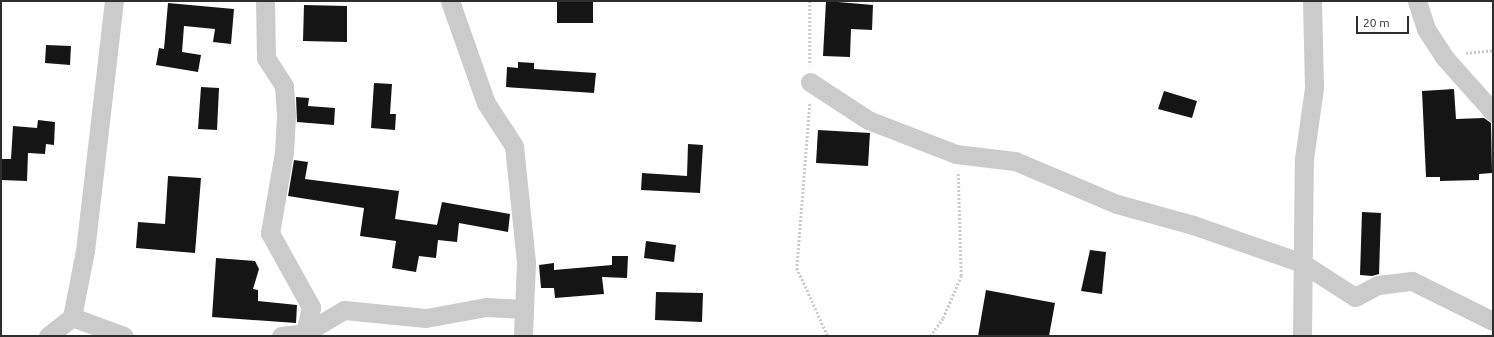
<!DOCTYPE html>
<style>
body{margin:0}
#map{position:relative;width:1494px;height:337px;overflow:hidden;background:#fff;font-family:Ubuntu,sans-serif}
div>[style]{position:absolute}
.building>*{inset:0;background:#151515}
.path>*{height:2.5px;margin-top:-1.25px;transform-origin:0;background:repeating-linear-gradient(90deg,#cbcbcb 0 2px,transparent 0 4px)}
.street>*{height:19px;margin:-9.5px;padding:0 9.5px;transform-origin:9.5px;border-radius:9.5px;background:#cbcbcb}
span{translate:-50% -50%;white-space:nowrap;text-align:center;line-height:1.15;-webkit-text-stroke:4px #fff;paint-order:stroke}
.frame{position:absolute;inset:0;border:2px solid #2e2e2e;pointer-events:none}
.scale{position:absolute;left:1356px;top:16px;width:53px;height:18px;box-sizing:border-box;border:2px solid #2e2e2e;border-top:0;padding-left:5px;font-size:12px;line-height:14px;white-space:nowrap;color:#2e2e2e;-webkit-text-stroke:3px #fff;paint-order:stroke}
</style>
<div id="map">
<div class="building">
<div style="clip-path:polygon(557px 1px,593px 1px,593px 23px,557px 23px)"></div>
<div style="clip-path:polygon(826px 1px,873px 5px,872px 30px,851px 29px,850px 57px,823px 56px)"></div>
<div style="clip-path:polygon(168px 3px,234px 9px,231px 44px,213px 42px,215px 29px,184px 26px,182px 52px,201px 55px,198px 72px,156px 65px,159px 48px,164px 49px)"></div>
<div style="clip-path:polygon(304px 5px,347px 6px,347px 42px,303px 41px)"></div>
<div style="clip-path:polygon(46px 45px,71px 46px,70px 65px,45px 63px)"></div>
<div style="clip-path:polygon(518px 62px,534px 63px,534px 69px,596px 73px,594px 93px,506px 87px,507px 67px,518px 68px)"></div>
<div style="clip-path:polygon(374px 83px,392px 84px,390px 114px,396px 114px,395px 130px,371px 128px)"></div>
<div style="clip-path:polygon(201px 87px,219px 88px,217px 130px,198px 129px)"></div>
<div style="clip-path:polygon(1454px 89px,1456px 119px,1484px 118px,1491px 123px,1492px 173px,1479px 174px,1479px 180px,1440px 181px,1440px 177px,1426px 177px,1422px 91px)"></div>
<div style="clip-path:polygon(1164px 91px,1197px 101px,1192px 118px,1158px 109px)"></div>
<div style="clip-path:polygon(296px 97px,309px 98px,308px 106px,335px 108px,334px 125px,297px 122px)"></div>
<div style="clip-path:polygon(38px 120px,55px 122px,54px 145px,46px 144px,45px 154px,28px 153px,27px 181px,1px 180px,1px 159px,11px 159px,13px 126px,37px 128px)"></div>
<div style="clip-path:polygon(818px 130px,870px 133px,868px 166px,816px 163px)"></div>
<div style="clip-path:polygon(688px 144px,703px 145px,700px 193px,641px 190px,642px 173px,687px 176px)"></div>
<div style="clip-path:polygon(294px 160px,308px 162px,305px 179px,399px 191px,395px 219px,437px 225px,442px 202px,510px 214px,508px 232px,459px 223px,457px 242px,438px 240px,436px 258px,419px 256px,416px 272px,392px 268px,396px 241px,360px 236px,364px 208px,288px 196px)"></div>
<div style="clip-path:polygon(168px 176px,201px 178px,195px 253px,136px 248px,138px 222px,165px 224px)"></div>
<div style="clip-path:polygon(1362px 212px,1381px 213px,1379px 274px,1372px 276px,1360px 275px)"></div>
<div style="clip-path:polygon(646px 241px,676px 245px,674px 262px,644px 258px)"></div>
<div style="clip-path:polygon(1090px 250px,1106px 252px,1102px 294px,1081px 291px)"></div>
<div style="clip-path:polygon(612px 256px,628px 256px,627px 278px,602px 277px,604px 294px,555px 298px,554px 288px,541px 288px,539px 265px,554px 263px,554px 270px,612px 265px)"></div>
<div style="clip-path:polygon(216px 258px,255px 261px,259px 269px,253px 289px,258px 290px,258px 301px,297px 305px,296px 323px,212px 317px)"></div>
<div style="clip-path:polygon(986px 290px,1055px 303px,1049px 336px,978px 336px)"></div>
<div style="clip-path:polygon(656px 292px,703px 293px,702px 322px,655px 320px)"></div>
</div>
<div class="path">
<div style="left:810px;top:1px;width:64px;rotate:90deg"></div>
<div style="left:1466px;top:53px;width:27px;rotate:-6deg"></div>
<div style="left:810px;top:104px;width:165px;rotate:94.5deg"></div>
<div style="left:797px;top:268px;width:75px;rotate:65.5deg"></div>
<div style="left:930px;top:336px;width:22px;rotate:-54deg"></div>
<div style="left:943px;top:318px;width:46px;rotate:-66.8deg"></div>
<div style="left:961px;top:276px;width:104px;rotate:-91.7deg"></div>
</div>
<div class="street">
<div style="left:265px;top:1px;width:57px;rotate:89deg"></div>
<div style="left:266px;top:58px;width:33px;rotate:57deg"></div>
<div style="left:284px;top:86px;width:29px;rotate:86deg"></div>
<div style="left:286px;top:115px;width:37px;rotate:93deg"></div>
<div style="left:284px;top:152px;width:82px;rotate:99.8deg"></div>
<div style="left:270px;top:233px;width:85px;rotate:61deg"></div>
<div style="left:311px;top:307px;width:27px;rotate:103deg"></div>
<div style="left:450px;top:1px;width:108px;rotate:70.6deg"></div>
<div style="left:486px;top:103px;width:51px;rotate:56.9deg"></div>
<div style="left:514px;top:146px;width:118px;rotate:84.1deg"></div>
<div style="left:526px;top:263px;width:73px;rotate:92.4deg"></div>
<div style="left:1417px;top:1px;width:29px;rotate:72deg"></div>
<div style="left:1426px;top:29px;width:33px;rotate:57deg"></div>
<div style="left:1444px;top:57px;width:74px;rotate:48.3deg"></div>
<div style="left:810px;top:82px;width:69px;rotate:33.2deg"></div>
<div style="left:868px;top:120px;width:94px;rotate:21.1deg"></div>
<div style="left:956px;top:154px;width:59px;rotate:6.8deg"></div>
<div style="left:1015px;top:161px;width:111px;rotate:22.9deg"></div>
<div style="left:1117px;top:204px;width:79px;rotate:15.4deg"></div>
<div style="left:1193px;top:225px;width:115px;rotate:19.2deg"></div>
<div style="left:1302px;top:263px;width:63px;rotate:32.7deg"></div>
<div style="left:1355px;top:297px;width:26px;rotate:-28deg"></div>
<div style="left:1378px;top:285px;width:34px;rotate:-7deg"></div>
<div style="left:1412px;top:281px;width:90px;rotate:26.3deg"></div>
<div style="left:72px;top:317px;width:67px;rotate:-78.9deg"></div>
<div style="left:85px;top:251px;width:252px;rotate:-83.4deg"></div>
<div style="left:48px;top:336px;width:31px;rotate:-38deg"></div>
<div style="left:72px;top:317px;width:55px;rotate:20.1deg"></div>
<div style="left:281px;top:336px;width:24px;rotate:-7deg"></div>
<div style="left:305px;top:333px;width:45px;rotate:-30.5deg"></div>
<div style="left:344px;top:310px;width:82px;rotate:5.6deg"></div>
<div style="left:426px;top:318px;width:61px;rotate:-10.4deg"></div>
<div style="left:486px;top:307px;width:36px;rotate:3deg"></div>
<div style="left:1302px;top:336px;width:177px;rotate:-89.4deg"></div>
<div style="left:1304px;top:159px;width:72px;rotate:-82deg"></div>
<div style="left:1314px;top:88px;width:87px;rotate:-91.3deg"></div>
</div>
<div class="frame"></div>
<div class="scale">20 m</div>
</div>
